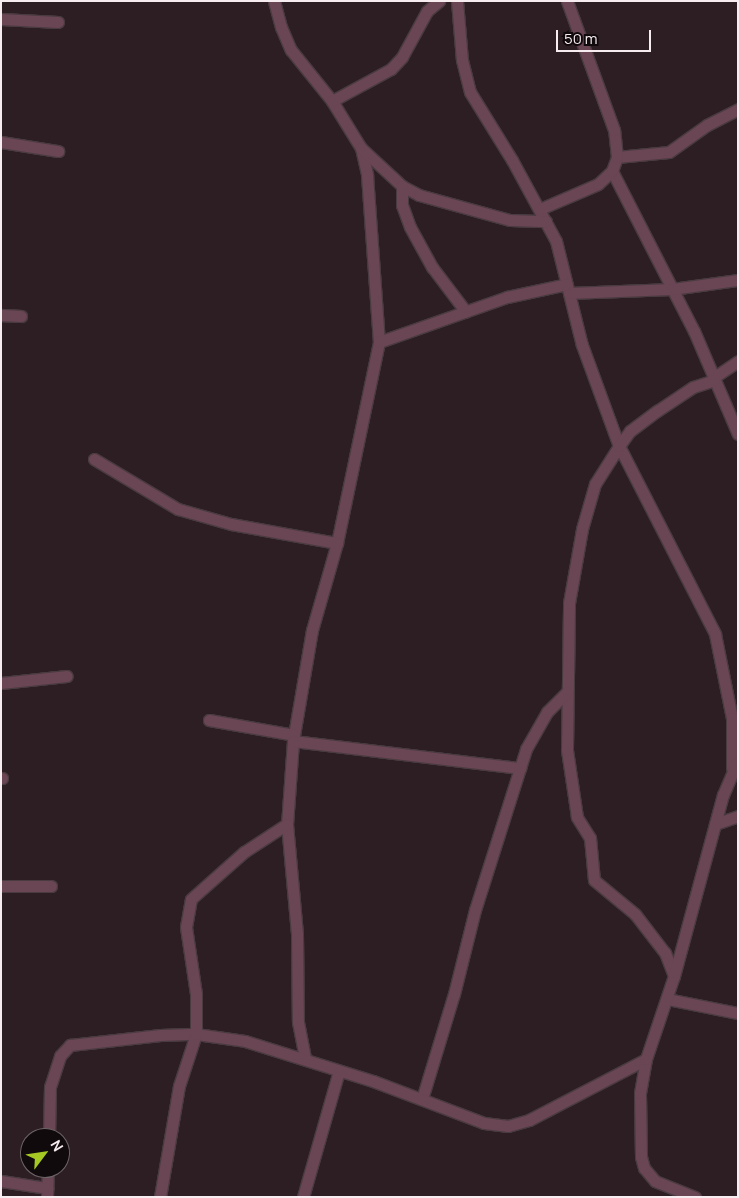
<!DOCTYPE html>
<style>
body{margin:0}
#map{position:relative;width:739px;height:1198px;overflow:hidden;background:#2d1e24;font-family:Manrope,sans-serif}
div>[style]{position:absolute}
.roads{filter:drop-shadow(1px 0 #493b40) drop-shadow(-1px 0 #493b40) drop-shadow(0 1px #493b40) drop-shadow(0 -1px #493b40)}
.minor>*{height:11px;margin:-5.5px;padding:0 5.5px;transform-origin:5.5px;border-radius:5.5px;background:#6a4554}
span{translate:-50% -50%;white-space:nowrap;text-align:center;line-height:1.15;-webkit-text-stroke:4.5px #110a0d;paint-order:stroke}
.frame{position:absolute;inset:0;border:2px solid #f7ecef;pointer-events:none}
.north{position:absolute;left:20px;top:1128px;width:50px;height:50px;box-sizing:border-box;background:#110a0d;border:1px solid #6d6467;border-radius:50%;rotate:59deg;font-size:14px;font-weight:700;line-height:20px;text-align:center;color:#f7ecef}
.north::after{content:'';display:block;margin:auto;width:18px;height:22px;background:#a6c822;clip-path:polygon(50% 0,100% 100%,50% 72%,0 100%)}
.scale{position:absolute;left:556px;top:30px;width:95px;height:22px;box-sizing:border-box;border:2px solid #f7ecef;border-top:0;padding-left:6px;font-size:15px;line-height:18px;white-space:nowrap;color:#f7ecef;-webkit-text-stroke:4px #110a0d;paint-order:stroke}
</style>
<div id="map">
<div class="roads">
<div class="minor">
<div style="left:274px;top:1px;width:27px;rotate:75deg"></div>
<div style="left:281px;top:27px;width:25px;rotate:67deg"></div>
<div style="left:291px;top:50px;width:65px;rotate:51.2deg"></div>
<div style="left:332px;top:101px;width:55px;rotate:58.3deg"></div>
<div style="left:361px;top:148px;width:28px;rotate:77deg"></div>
<div style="left:367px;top:175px;width:167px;rotate:85.9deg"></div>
<div style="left:379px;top:342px;width:205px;rotate:101.8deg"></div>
<div style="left:337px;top:543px;width:91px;rotate:106deg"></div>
<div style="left:312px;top:630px;width:113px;rotate:99.7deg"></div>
<div style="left:293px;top:741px;width:83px;rotate:94.1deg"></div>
<div style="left:287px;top:824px;width:109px;rotate:84.8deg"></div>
<div style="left:297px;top:933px;width:89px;rotate:89.4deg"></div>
<div style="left:298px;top:1022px;width:37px;rotate:79deg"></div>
<div style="left:457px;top:1px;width:59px;rotate:85.2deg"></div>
<div style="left:462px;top:60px;width:33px;rotate:76deg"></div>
<div style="left:470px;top:92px;width:80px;rotate:58.3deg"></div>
<div style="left:512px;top:160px;width:92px;rotate:61.5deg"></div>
<div style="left:556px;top:241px;width:107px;rotate:76deg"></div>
<div style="left:582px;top:345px;width:108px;rotate:69.9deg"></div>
<div style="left:619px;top:446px;width:211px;rotate:62.9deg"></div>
<div style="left:715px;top:634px;width:86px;rotate:78.6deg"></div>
<div style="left:732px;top:718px;width:50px;rotate:90deg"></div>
<div style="left:1px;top:19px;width:57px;rotate:3deg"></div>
<div style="left:332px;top:101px;width:67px;rotate:-28.5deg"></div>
<div style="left:391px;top:69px;width:16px;rotate:-47deg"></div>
<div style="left:402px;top:57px;width:52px;rotate:-61.5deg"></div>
<div style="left:427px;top:11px;width:16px;rotate:-40deg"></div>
<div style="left:1px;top:142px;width:58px;rotate:9deg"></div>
<div style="left:361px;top:148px;width:56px;rotate:42.8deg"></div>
<div style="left:402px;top:186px;width:19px;rotate:28deg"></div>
<div style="left:419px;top:195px;width:94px;rotate:15.4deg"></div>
<div style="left:510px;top:220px;width:36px;rotate:2deg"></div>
<div style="left:617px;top:157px;width:52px;rotate:-5.5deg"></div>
<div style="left:669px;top:152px;width:47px;rotate:-35.4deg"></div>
<div style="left:707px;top:125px;width:35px;rotate:-27deg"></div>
<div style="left:612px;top:171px;width:180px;rotate:62.9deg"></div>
<div style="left:694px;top:331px;width:112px;rotate:66.9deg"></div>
<div style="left:402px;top:186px;width:19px;rotate:90deg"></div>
<div style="left:402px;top:205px;width:23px;rotate:70deg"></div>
<div style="left:410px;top:227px;width:46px;rotate:61.2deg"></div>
<div style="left:432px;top:267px;width:56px;rotate:52.9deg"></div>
<div style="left:540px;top:209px;width:63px;rotate:-23.3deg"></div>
<div style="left:598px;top:184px;width:19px;rotate:-43deg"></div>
<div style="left:612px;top:171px;width:15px;rotate:-70deg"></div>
<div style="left:617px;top:157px;width:27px;rotate:-96deg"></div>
<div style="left:614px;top:130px;width:137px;rotate:-110deg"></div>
<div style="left:569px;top:293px;width:103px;rotate:-2.2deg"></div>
<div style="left:672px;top:289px;width:67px;rotate:-7.8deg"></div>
<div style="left:1px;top:315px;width:20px;rotate:3deg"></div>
<div style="left:379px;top:342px;width:136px;rotate:-19.4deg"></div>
<div style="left:507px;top:297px;width:61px;rotate:-12.2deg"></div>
<div style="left:713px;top:378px;width:30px;rotate:-34deg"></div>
<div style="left:94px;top:459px;width:98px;rotate:30.8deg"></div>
<div style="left:178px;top:509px;width:55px;rotate:15.8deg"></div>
<div style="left:231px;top:524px;width:108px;rotate:10.2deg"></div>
<div style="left:1px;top:683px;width:66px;rotate:-6.1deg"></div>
<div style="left:209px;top:720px;width:86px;rotate:10deg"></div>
<div style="left:293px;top:741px;width:229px;rotate:6.8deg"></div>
<div style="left:1px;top:778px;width:1px"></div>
<div style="left:715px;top:824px;width:24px;rotate:-19deg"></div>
<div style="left:1px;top:886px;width:50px"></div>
<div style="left:674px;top:976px;width:25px;rotate:-111deg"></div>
<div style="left:665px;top:953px;width:49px;rotate:-127.6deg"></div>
<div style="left:635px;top:914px;width:53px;rotate:-140.3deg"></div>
<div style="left:594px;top:880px;width:42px;rotate:-95.4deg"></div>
<div style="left:590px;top:838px;width:25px;rotate:-122deg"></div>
<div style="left:577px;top:817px;width:68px;rotate:-98.5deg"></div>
<div style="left:567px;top:750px;width:147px;rotate:-89.2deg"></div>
<div style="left:569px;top:603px;width:75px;rotate:-80deg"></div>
<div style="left:582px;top:529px;width:47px;rotate:-73.9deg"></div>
<div style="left:595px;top:484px;width:45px;rotate:-57.7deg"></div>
<div style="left:619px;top:446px;width:19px;rotate:-54deg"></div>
<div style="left:630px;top:431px;width:34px;rotate:-37deg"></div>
<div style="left:657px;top:411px;width:43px;rotate:-33.7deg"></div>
<div style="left:693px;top:387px;width:22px;rotate:-18deg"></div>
<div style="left:667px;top:999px;width:72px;rotate:11.2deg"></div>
<div style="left:422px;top:1099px;width:110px;rotate:-73.1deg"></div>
<div style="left:454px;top:994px;width:87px;rotate:-76deg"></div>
<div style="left:475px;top:910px;width:169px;rotate:-72.4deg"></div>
<div style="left:526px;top:749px;width:43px;rotate:-60.4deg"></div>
<div style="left:547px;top:712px;width:28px;rotate:-45deg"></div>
<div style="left:49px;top:1138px;width:51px;rotate:-88.9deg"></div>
<div style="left:50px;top:1087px;width:33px;rotate:-72deg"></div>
<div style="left:60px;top:1056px;width:15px;rotate:-48deg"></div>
<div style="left:70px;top:1045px;width:91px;rotate:-6.3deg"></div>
<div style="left:160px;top:1035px;width:36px;rotate:-2deg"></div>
<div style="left:196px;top:1034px;width:49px;rotate:8.1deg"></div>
<div style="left:245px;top:1041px;width:134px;rotate:17.4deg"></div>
<div style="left:373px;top:1081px;width:119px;rotate:20.7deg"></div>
<div style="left:484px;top:1123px;width:24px;rotate:7deg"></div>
<div style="left:508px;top:1126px;width:22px;rotate:-16deg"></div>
<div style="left:529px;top:1120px;width:132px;rotate:-27.5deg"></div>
<div style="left:1px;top:1181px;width:47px;rotate:8.7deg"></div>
<div style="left:47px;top:1197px;width:29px;rotate:-88deg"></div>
<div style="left:160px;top:1197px;width:113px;rotate:-80.3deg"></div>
<div style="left:179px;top:1086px;width:55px;rotate:-71.9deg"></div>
<div style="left:196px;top:1034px;width:40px;rotate:-90deg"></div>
<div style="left:196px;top:994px;width:68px;rotate:-98.5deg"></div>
<div style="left:186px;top:927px;width:28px;rotate:-80deg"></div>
<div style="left:191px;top:899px;width:71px;rotate:-41.6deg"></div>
<div style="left:244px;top:852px;width:51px;rotate:-33.1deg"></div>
<div style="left:303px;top:1197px;width:131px;rotate:-74.1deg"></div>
<div style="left:695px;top:1197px;width:43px;rotate:-158.2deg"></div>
<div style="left:655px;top:1181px;width:17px;rotate:-130deg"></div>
<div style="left:644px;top:1168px;width:11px;rotate:-105deg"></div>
<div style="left:641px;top:1157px;width:64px;rotate:-90.9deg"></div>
<div style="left:640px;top:1093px;width:35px;rotate:-80deg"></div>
<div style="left:646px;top:1059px;width:88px;rotate:-71.4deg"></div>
<div style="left:674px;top:976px;width:188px;rotate:-74.9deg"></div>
<div style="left:723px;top:795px;width:36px;rotate:-67deg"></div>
</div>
</div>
<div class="frame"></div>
<div class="north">N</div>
<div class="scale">50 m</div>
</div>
